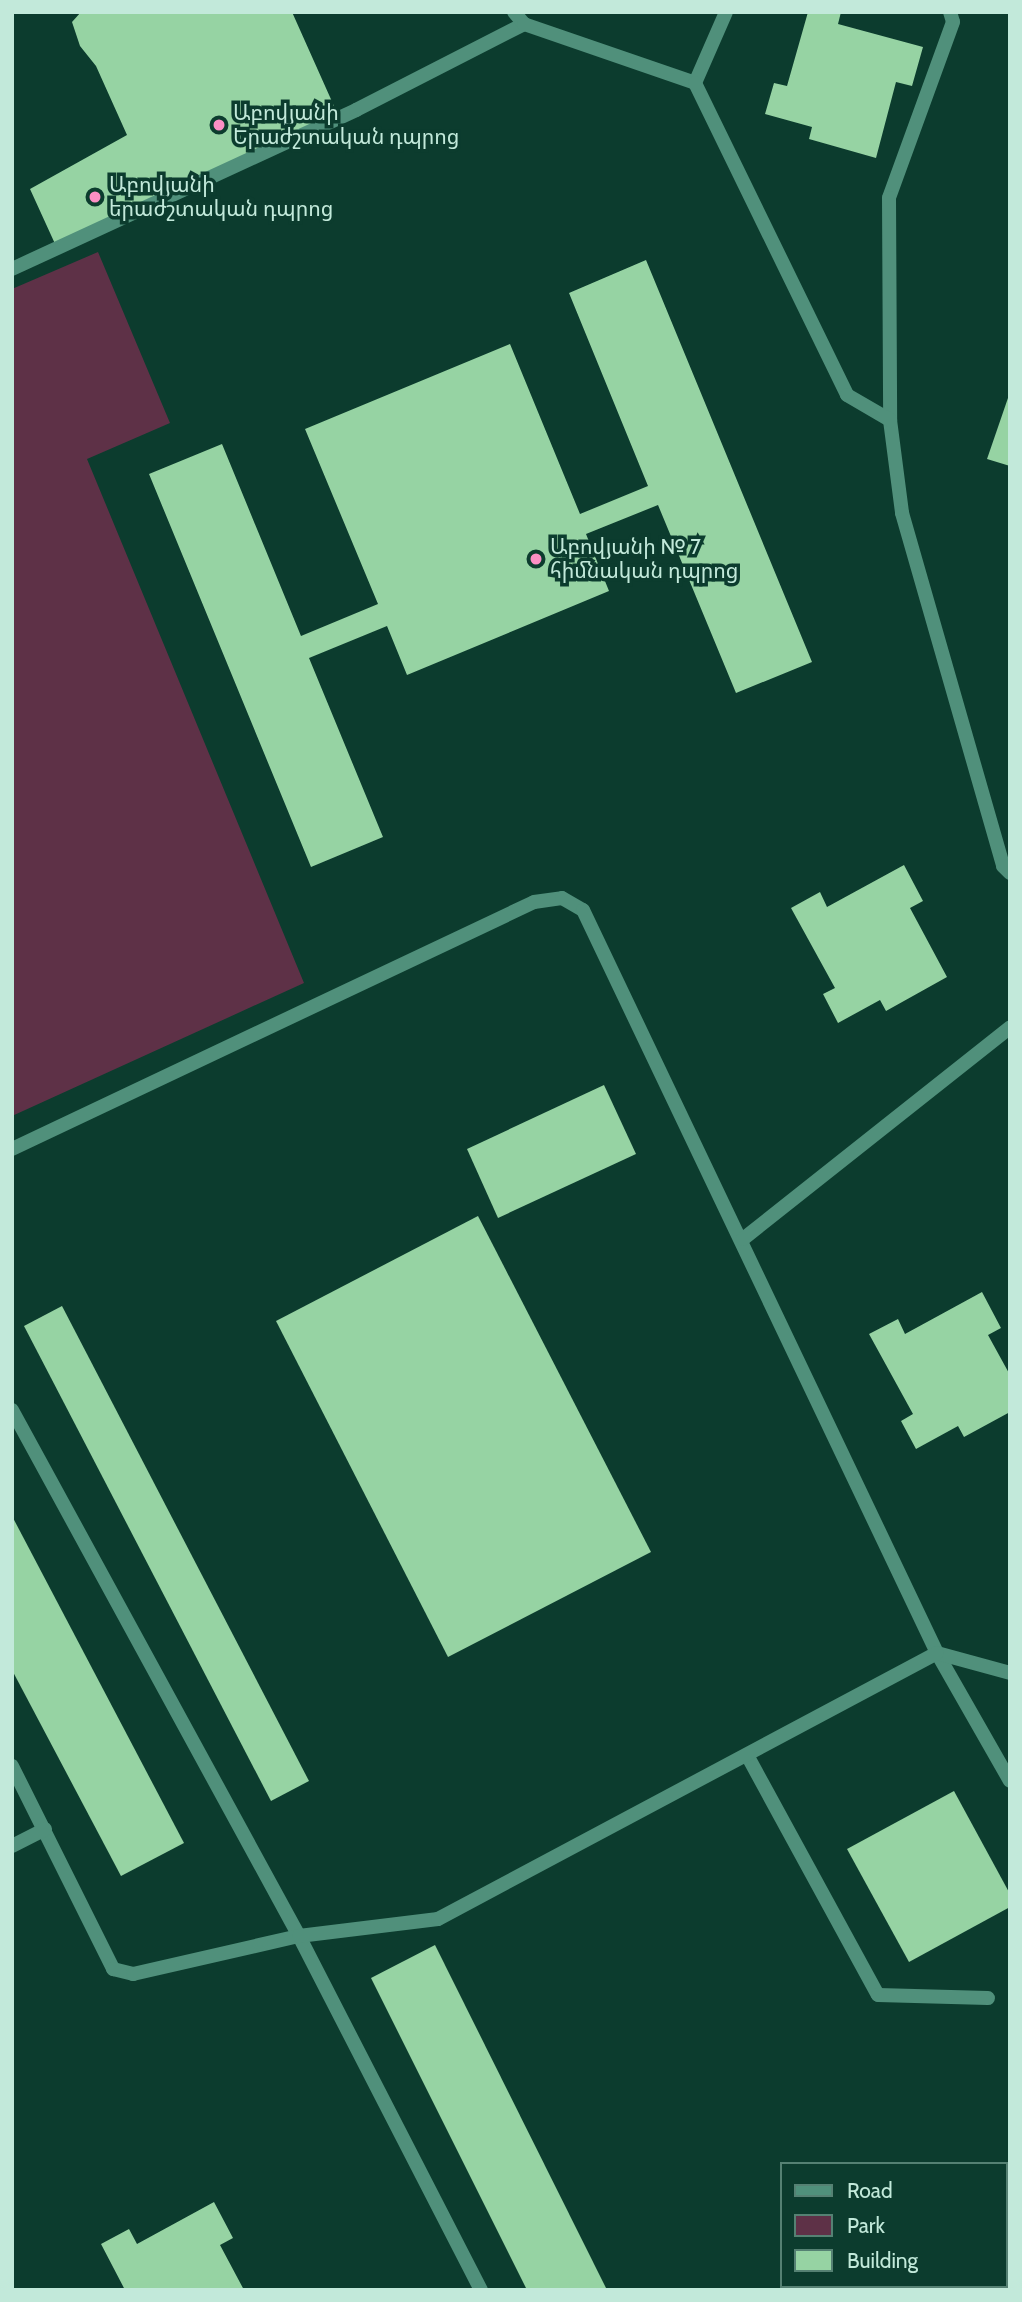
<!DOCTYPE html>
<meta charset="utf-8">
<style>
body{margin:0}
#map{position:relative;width:1022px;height:2302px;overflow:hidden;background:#0c3c2e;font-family:Cabin,"Noto Sans Armenian",sans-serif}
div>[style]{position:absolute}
.green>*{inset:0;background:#5e3147}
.building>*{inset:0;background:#96d3a3}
.service>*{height:14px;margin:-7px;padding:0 7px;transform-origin:7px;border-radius:7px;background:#50907b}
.minor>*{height:14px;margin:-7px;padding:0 7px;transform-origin:7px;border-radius:7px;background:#50907b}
.dots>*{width:19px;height:19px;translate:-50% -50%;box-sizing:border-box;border:4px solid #0c3c2e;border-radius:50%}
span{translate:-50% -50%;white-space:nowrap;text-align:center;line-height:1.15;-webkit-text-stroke:7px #0c3c2e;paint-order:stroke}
.poi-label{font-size:21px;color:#c2e9da}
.left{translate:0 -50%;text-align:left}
.frame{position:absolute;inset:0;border:14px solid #c2e9da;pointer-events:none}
.legend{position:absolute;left:780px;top:2162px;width:228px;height:126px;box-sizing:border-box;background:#0c3c2e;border:2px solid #558173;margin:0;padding:9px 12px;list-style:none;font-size:21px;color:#c2e9da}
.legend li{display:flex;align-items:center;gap:14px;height:35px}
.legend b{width:35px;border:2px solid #558173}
</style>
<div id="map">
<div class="green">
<div style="clip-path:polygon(98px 252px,170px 423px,87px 459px,304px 983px,12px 1116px,12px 289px)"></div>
</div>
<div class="building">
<div style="clip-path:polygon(81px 12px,292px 12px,338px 115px,56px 246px,30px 189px,127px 135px,96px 66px,80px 46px,72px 22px)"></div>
<div style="clip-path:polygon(808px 12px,841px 12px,838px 24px,923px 47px,912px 86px,896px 82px,876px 158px,809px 139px,812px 127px,765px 114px,774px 83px,787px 86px)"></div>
<div style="clip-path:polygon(646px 260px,812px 662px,736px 693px,658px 505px,586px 534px,609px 591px,407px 675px,387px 626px,309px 658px,383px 837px,311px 867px,149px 474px,222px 444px,301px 636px,378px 604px,305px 429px,510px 344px,580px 514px,648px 486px,569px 293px)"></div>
<div style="clip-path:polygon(1009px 395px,1010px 395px,1010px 466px,987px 459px)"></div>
<div style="clip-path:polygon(904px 865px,923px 901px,910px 908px,947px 977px,886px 1011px,880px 1000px,838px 1023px,823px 994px,835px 988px,791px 908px,820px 892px,827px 907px)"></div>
<div style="clip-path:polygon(604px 1085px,636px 1154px,498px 1218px,467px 1149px)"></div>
<div style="clip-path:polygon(478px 1216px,651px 1552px,448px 1657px,276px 1321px)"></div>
<div style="clip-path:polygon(982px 1292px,1001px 1328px,988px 1335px,1010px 1375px,1010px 1412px,964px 1437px,958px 1426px,916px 1449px,901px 1421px,913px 1414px,869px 1334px,898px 1319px,905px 1334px)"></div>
<div style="clip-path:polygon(62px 1306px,309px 1781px,271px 1801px,24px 1326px)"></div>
<div style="clip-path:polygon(12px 1516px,184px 1843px,121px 1876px,12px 1670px)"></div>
<div style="clip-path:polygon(954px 1791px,1010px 1894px,1010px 1907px,909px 1962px,847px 1849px)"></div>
<div style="clip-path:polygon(435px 1945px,607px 2290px,527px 2290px,371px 1978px)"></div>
<div style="clip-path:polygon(214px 2202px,233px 2238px,220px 2245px,244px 2290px,125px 2290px,101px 2244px,129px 2229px,137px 2244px)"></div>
</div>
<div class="service">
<div style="left:12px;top:269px;width:379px;rotate:-24.8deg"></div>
<div style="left:356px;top:110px;width:189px;rotate:-27.1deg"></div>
<div style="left:937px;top:1653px;width:147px;rotate:60.3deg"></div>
<div style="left:747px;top:1755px;width:273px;rotate:61.4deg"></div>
<div style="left:878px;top:1995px;width:110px;rotate:1.6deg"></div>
</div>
<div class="minor">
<div style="left:514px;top:12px;width:16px;rotate:50deg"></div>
<div style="left:524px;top:24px;width:181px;rotate:19deg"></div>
<div style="left:695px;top:83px;width:77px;rotate:-66.4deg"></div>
<div style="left:950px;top:12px;width:10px;rotate:73deg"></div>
<div style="left:953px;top:22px;width:187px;rotate:110deg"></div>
<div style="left:889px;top:198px;width:222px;rotate:89.7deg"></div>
<div style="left:890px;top:420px;width:94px;rotate:82.6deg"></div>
<div style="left:902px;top:513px;width:367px;rotate:74deg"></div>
<div style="left:1003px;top:866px;width:10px;rotate:45deg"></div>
<div style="left:695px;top:83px;width:347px;rotate:64deg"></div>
<div style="left:847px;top:395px;width:50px;rotate:30.2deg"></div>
<div style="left:12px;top:1149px;width:577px;rotate:-25.32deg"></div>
<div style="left:534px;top:902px;width:28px;rotate:-8deg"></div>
<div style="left:562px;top:898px;width:24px;rotate:30deg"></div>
<div style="left:583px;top:910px;width:823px;rotate:64.52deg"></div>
<div style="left:937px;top:1653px;width:76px;rotate:15.3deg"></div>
<div style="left:743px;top:1239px;width:341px;rotate:-38.4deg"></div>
<div style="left:12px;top:1410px;width:599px;rotate:61.38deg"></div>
<div style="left:299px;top:1936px;width:398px;rotate:62.8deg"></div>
<div style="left:12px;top:1766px;width:227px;rotate:63.5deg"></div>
<div style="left:113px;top:1969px;width:21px;rotate:14deg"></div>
<div style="left:133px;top:1974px;width:170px;rotate:-12.9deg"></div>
<div style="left:299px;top:1936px;width:140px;rotate:-7deg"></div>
<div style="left:438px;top:1919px;width:565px;rotate:-28.06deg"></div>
<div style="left:12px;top:1846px;width:37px;rotate:-27deg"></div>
</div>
<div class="dots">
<div style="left:219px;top:125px;background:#fb8fc4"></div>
<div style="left:95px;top:197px;background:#fb8fc4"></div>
<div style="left:536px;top:559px;background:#fb8fc4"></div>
</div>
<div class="poi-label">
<span class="left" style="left:233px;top:125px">Աբովյանի<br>Երաժշտական դպրոց</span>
<span class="left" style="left:109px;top:197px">Աբովյանի<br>երաժշտական դպրոց</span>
<span class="left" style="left:550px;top:559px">Աբովյանի № 7<br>հիմնական դպրոց</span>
</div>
<div class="frame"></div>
<ul class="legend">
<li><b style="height:9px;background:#50907b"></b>Road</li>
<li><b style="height:19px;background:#5e3147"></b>Park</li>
<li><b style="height:19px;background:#96d3a3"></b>Building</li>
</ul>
</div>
